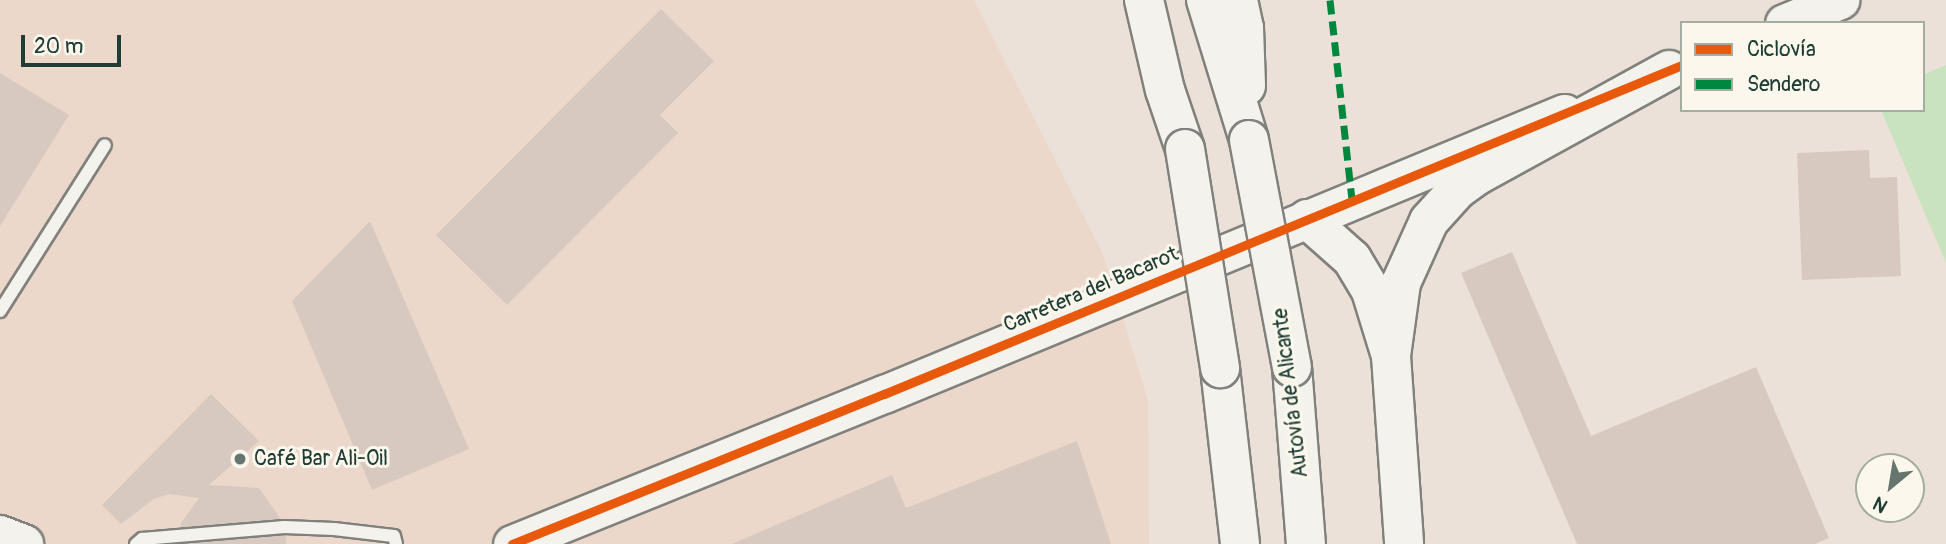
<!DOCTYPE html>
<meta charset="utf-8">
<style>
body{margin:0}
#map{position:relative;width:1946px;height:544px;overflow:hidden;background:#ebe1d9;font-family:Pangolin,sans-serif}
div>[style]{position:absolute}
.built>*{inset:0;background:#ecd8ca}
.green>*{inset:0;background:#c9e3be}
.building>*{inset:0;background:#d7c9c0}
.roads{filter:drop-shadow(2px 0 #80817c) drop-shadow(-2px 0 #80817c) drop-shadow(0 2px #80817c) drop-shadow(0 -2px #80817c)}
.lane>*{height:12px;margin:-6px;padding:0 6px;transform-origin:6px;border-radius:6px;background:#f4f2ed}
.secondary>*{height:37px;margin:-18.5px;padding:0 18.5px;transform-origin:18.5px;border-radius:18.5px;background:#f4f2ed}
.primary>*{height:38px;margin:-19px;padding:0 19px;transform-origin:19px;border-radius:19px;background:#f4f2ed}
.highway>*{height:38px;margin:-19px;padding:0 19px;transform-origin:19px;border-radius:19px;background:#f4f2ed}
.bridges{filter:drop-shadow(2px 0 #80817c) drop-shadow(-2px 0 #80817c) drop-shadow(0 2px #80817c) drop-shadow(0 -2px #80817c)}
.highway-bridge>*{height:38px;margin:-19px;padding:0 19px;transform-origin:19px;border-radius:19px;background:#f4f2ed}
.quiet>*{height:7px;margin-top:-3.5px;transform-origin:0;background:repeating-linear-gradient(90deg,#00873e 0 14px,transparent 0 21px)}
.cycleway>*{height:9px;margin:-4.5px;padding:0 4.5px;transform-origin:4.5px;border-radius:4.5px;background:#e8590c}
.dots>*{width:19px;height:19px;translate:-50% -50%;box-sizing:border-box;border:4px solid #fbf7ec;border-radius:50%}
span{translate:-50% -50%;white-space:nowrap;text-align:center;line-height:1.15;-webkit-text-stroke:6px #fbf7ec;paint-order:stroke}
.street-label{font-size:21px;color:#1f3d34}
.poi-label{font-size:21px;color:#1f3d34}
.left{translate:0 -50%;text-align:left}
.legend{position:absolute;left:1680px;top:21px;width:245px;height:91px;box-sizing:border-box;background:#fbf7ec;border:2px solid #a3ada2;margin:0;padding:9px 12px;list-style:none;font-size:21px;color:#1f3d34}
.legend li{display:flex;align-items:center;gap:14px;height:35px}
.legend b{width:35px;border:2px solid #a3ada2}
.north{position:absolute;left:1855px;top:453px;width:70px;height:70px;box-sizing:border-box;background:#fbf7ec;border:2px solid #a3ada2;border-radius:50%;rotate:210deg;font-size:19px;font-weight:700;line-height:28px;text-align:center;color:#1f3d34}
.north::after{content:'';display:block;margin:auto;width:24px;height:32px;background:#66766e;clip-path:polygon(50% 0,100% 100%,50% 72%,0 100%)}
.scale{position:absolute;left:21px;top:35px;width:100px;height:32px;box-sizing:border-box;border:4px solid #1f3d34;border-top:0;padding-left:9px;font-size:21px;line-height:24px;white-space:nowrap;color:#1f3d34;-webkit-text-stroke:5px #fbf7ec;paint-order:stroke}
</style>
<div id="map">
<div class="built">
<div style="clip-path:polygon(0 0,974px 0,1103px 254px,1148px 400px,1149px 544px,0 544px)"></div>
</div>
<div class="green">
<div style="clip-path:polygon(1946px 65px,1946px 263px,1881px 110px,1923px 110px,1923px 75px)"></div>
</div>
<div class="building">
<div style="clip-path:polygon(661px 9px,714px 61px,660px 115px,678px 133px,507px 305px,436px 235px)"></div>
<div style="clip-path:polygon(0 73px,69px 115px,0 226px)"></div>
<div style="clip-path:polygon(1869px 150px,1870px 178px,1897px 177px,1901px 276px,1802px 280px,1797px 153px)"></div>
<div style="clip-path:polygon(370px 221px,469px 449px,372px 490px,292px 301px)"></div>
<div style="clip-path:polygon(1512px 252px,1591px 436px,1756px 367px,1829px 538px,1815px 544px,1577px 544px,1461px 273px)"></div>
<div style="clip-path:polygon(211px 394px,259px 441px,209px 485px,259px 488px,287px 528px,286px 544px,181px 544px,181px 523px,199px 498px,169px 494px,154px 499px,121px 524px,102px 505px)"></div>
<div style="clip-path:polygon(1077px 441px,1111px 544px,732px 544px,892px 475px,906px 508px)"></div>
</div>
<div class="roads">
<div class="lane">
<div style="left:0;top:311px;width:196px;rotate:-57.7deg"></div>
<div style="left:136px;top:544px;width:8px;rotate:-40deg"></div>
<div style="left:142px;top:539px;width:143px;rotate:-4.8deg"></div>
<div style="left:284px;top:527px;width:50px;rotate:2.3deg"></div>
<div style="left:334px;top:529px;width:60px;rotate:6.7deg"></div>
<div style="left:394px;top:536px;width:8px;rotate:76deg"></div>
</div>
<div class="secondary">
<div style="left:1784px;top:23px;width:61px;rotate:-22.3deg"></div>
<div style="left:512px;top:544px;width:401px;rotate:-22deg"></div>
<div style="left:884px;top:394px;width:736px;rotate:-22.45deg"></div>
</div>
<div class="primary">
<div style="left:0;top:535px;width:26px;rotate:21deg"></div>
</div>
<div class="highway">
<div style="left:1144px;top:0;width:92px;rotate:76.9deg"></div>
<div style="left:1165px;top:90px;width:62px;rotate:71.3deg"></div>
<div style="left:1206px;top:0;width:146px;rotate:72.9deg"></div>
<div style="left:1238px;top:0;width:29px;rotate:78deg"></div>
<div style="left:1244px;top:28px;width:58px;rotate:88deg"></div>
<div style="left:1307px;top:219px;width:60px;rotate:41.6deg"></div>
<div style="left:1352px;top:259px;width:37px;rotate:59deg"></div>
<div style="left:1371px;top:291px;width:68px;rotate:72.9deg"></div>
<div style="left:1391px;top:356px;width:188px;rotate:86deg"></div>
<div style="left:1391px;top:356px;width:74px;rotate:-82.2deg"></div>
<div style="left:1401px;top:283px;width:68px;rotate:-65.7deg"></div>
<div style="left:1429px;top:221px;width:42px;rotate:-47.9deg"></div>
<div style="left:1457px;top:190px;width:26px;rotate:-36deg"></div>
<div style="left:1478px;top:175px;width:218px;rotate:-28.8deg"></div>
<div style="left:1292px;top:367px;width:178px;rotate:85.5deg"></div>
<div style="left:1220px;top:368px;width:177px;rotate:83.5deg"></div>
</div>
</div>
<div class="bridges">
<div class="highway-bridge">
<div style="left:1249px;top:140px;width:231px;rotate:79.3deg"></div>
<div style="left:1185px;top:149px;width:222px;rotate:80.9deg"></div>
</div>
</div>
<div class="quiet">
<div style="left:1330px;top:0;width:200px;rotate:83.7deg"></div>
</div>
<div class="cycleway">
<div style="left:512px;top:544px;width:401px;rotate:-22deg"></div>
<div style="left:884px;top:394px;width:863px;rotate:-22.41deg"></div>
</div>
<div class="dots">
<div style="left:240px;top:459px;background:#66766e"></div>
</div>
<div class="street-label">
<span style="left:1091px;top:290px;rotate:-23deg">Carretera del Bacarot</span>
<span style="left:1291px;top:393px;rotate:-97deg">Autovía de Alicante</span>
</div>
<div class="poi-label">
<span class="left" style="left:254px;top:459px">Café Bar Ali-Oil</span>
</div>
<ul class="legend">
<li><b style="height:9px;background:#e8590c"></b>Ciclovía</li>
<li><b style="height:9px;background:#00873e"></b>Sendero</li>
</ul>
<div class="north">N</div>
<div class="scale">20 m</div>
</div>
